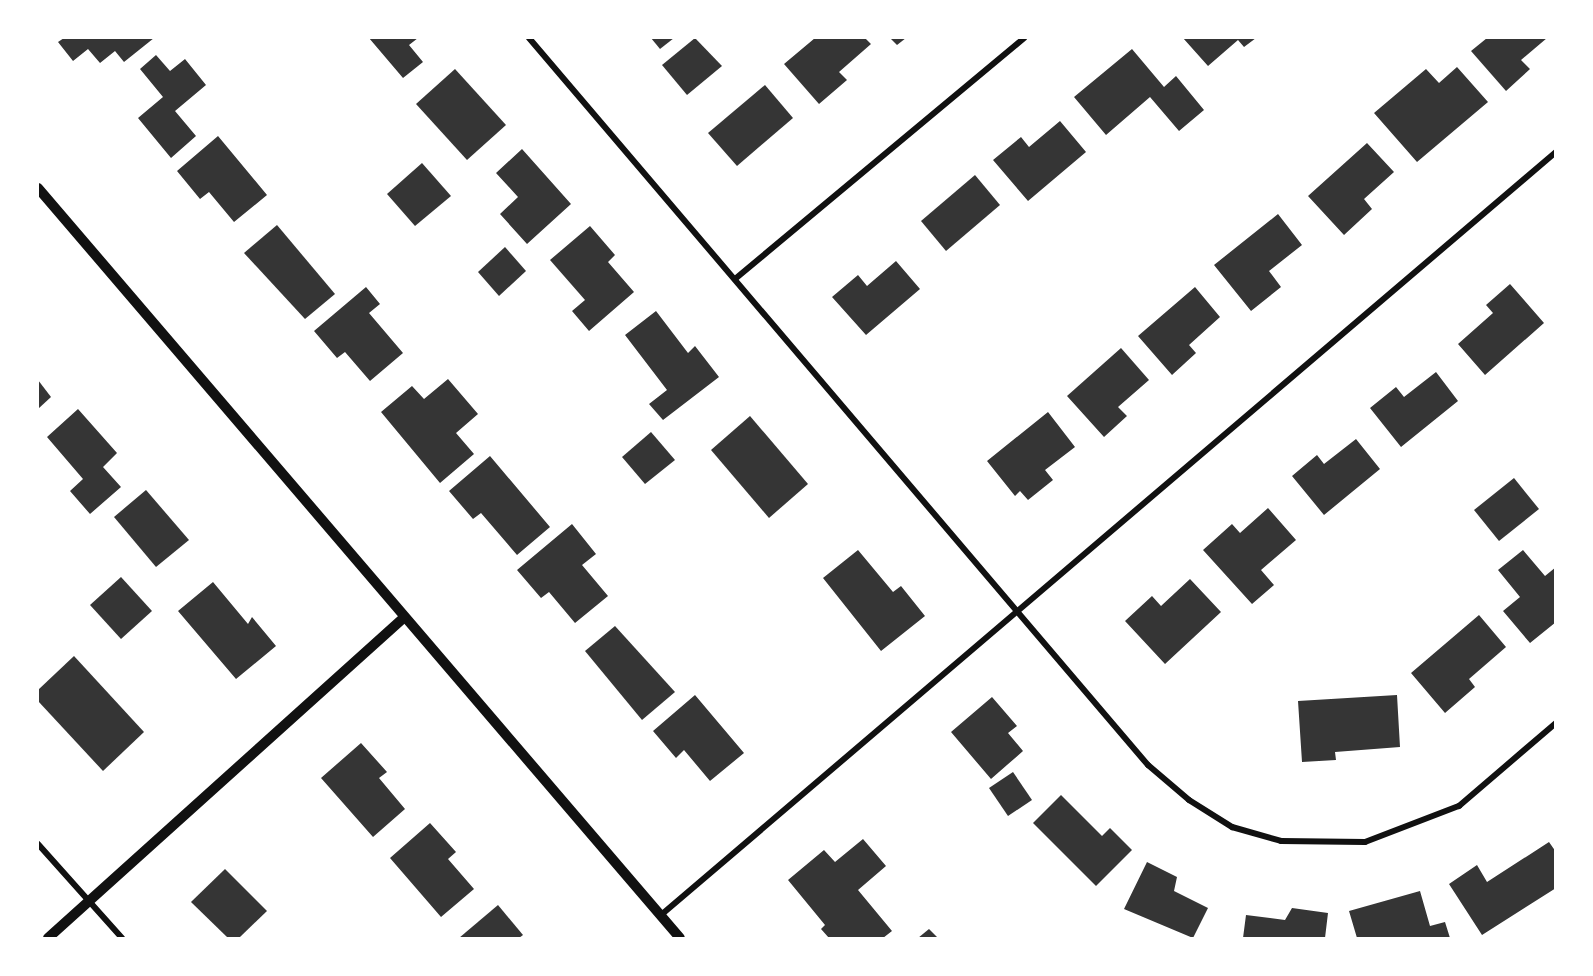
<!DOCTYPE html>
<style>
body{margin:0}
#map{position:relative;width:1593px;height:976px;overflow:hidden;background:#fff;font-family:"IBM Plex Serif",serif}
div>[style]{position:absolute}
.building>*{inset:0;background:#353535}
.minor>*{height:6px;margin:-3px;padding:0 3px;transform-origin:3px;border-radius:3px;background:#111}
.tertiary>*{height:10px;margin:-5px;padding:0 5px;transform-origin:5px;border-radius:5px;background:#111}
span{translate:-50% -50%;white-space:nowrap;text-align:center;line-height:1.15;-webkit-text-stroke:6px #fff;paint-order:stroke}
.frame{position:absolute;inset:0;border:39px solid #fff;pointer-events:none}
</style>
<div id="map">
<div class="building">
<div style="clip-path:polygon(64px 38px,154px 38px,124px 62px,115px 51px,100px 63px,88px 49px,73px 61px,58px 42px)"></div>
<div style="clip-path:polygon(369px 38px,418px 38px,409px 45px,423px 62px,403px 78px)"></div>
<div style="clip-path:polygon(651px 38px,674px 38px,660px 49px)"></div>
<div style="clip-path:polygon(695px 38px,722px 66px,687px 95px,662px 65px)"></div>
<div style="clip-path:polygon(815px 38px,865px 38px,871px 44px,839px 72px,847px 80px,819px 104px,784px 64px)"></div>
<div style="clip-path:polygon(890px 38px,906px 38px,897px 45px)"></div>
<div style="clip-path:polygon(1183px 38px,1256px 38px,1244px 47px,1238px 40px,1208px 66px)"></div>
<div style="clip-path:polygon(1487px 38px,1547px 38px,1521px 60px,1530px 69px,1506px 91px,1471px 51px)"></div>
<div style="clip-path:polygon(1132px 49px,1164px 87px,1176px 76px,1204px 110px,1179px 131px,1150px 97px,1106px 135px,1074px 97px)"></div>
<div style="clip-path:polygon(156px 55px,170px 71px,185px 59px,206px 85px,175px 111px,196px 136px,171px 158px,138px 118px,163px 97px,140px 69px)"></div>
<div style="clip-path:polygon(1457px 67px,1488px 102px,1417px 162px,1374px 113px,1426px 69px,1439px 83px)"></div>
<div style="clip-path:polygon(455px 69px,506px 125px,467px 160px,416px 104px)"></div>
<div style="clip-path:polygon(765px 85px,793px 118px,737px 166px,708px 133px)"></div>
<div style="clip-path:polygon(1060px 121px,1086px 152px,1028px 201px,993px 160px,1021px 137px,1029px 147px)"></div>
<div style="clip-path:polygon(218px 136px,267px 195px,234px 222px,209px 192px,200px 199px,177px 171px)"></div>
<div style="clip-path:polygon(1367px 143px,1394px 172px,1364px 199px,1372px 209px,1344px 235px,1308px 196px)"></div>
<div style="clip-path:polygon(522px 149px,571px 204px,527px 244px,500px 214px,518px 197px,496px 173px)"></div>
<div style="clip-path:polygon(422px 163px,451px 196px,415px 226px,387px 194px)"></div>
<div style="clip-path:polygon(975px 175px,1000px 205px,946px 251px,921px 221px)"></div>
<div style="clip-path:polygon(1278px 214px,1302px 245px,1269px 271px,1281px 287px,1251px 311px,1214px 265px)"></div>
<div style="clip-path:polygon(277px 225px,335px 294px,305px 319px,244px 253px)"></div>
<div style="clip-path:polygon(590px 226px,615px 255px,608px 262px,634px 292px,589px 331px,572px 311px,585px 300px,550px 260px)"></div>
<div style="clip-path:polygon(505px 247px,526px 271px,499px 296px,478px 272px)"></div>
<div style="clip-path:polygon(896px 261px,920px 289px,866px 335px,832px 297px,858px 275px,867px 286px)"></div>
<div style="clip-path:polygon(1510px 284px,1544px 323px,1485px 375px,1458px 344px,1493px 313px,1486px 305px)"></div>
<div style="clip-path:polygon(366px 287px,380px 304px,369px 313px,403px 353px,370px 381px,345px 352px,337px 358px,314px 331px)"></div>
<div style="clip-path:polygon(1195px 287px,1220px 317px,1189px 345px,1196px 353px,1172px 375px,1138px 336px)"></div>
<div style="clip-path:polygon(656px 311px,688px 353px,695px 346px,719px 377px,663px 420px,649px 404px,667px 390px,625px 335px)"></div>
<div style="clip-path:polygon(1121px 348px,1149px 380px,1118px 407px,1127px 416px,1104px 437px,1067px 396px)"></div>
<div style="clip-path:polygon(1436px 372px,1458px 401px,1401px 447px,1370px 408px,1396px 387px,1404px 397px)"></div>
<div style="clip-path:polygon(448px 379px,478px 414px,456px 433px,474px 454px,440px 483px,381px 412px,412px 386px,424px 399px)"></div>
<div style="clip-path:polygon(38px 380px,51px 397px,38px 409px)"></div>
<div style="clip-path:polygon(78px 409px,117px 453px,103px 467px,121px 487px,90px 514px,70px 491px,83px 479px,47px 437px)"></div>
<div style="clip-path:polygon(1048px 412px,1075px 447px,1045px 470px,1053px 480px,1028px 500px,1020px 491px,1015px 496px,987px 461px)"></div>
<div style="clip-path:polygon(750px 416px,808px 484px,769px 518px,711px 450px)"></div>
<div style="clip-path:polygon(651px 432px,675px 460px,645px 484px,622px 457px)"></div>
<div style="clip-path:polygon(1356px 439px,1380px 469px,1324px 515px,1292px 476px,1317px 455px,1324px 464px)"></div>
<div style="clip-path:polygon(490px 456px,550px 527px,517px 555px,481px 513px,473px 519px,449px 491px)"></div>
<div style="clip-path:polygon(1514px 478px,1539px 509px,1499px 541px,1474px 510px)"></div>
<div style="clip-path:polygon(146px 490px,189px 540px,156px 567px,114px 517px)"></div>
<div style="clip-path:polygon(1268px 508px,1296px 540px,1261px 570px,1274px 585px,1252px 604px,1203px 550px,1232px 524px,1240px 533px)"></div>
<div style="clip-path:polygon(572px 524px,596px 554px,582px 565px,608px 596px,575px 623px,549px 592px,541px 598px,517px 570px)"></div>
<div style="clip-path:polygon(858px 550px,893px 592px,901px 586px,925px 616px,881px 651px,823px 578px)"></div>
<div style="clip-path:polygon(1523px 550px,1545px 576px,1556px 567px,1556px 622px,1530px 643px,1503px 611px,1520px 597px,1498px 570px)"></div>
<div style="clip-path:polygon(121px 577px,152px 611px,121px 639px,90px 605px)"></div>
<div style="clip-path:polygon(1190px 579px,1221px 612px,1165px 664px,1125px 621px,1152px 596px,1161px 606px)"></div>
<div style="clip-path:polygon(213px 582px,248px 624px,252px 617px,276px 646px,236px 679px,178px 611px)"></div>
<div style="clip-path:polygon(1479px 615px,1506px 647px,1469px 679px,1475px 687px,1445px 713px,1411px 673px)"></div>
<div style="clip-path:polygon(615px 626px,675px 692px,642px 720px,585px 651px)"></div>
<div style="clip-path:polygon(74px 656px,144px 732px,103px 771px,38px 701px,38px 690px)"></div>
<div style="clip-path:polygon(695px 695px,744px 753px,710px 781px,684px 750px,676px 758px,653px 731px)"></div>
<div style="clip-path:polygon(1397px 695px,1400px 747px,1335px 752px,1336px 760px,1302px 762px,1298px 701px)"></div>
<div style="clip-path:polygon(992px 697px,1017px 726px,1008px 733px,1023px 751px,991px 779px,951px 732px)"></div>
<div style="clip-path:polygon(361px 743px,387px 772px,379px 778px,405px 809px,373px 837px,321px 778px)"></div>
<div style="clip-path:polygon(1013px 772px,1032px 800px,1008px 816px,989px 788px)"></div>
<div style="clip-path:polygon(1061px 795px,1102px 836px,1110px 828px,1132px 850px,1096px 886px,1033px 823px)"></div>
<div style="clip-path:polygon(430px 823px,456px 852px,448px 859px,474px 889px,441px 917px,390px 858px)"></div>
<div style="clip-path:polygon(863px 839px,886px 866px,858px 890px,892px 931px,883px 938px,829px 938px,821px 929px,825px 925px,788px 880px,824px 850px,835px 862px)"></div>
<div style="clip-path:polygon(1549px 842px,1556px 852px,1556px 888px,1482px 935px,1449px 884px,1477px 865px,1487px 882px)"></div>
<div style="clip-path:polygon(1147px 862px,1177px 877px,1174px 891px,1208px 908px,1193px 938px,1124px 909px)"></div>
<div style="clip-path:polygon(225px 869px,267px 911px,239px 938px,228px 938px,191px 902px)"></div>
<div style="clip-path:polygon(1420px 891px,1430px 926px,1445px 922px,1450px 938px,1357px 938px,1349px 911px)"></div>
<div style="clip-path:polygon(498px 905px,523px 935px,519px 938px,459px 938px)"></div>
<div style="clip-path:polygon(1292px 908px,1328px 913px,1325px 938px,1243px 938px,1246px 915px,1285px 920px)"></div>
<div style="clip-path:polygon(929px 929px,938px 938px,918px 938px)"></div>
</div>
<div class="minor">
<div style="left:529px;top:38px;width:955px;rotate:49.59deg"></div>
<div style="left:1148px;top:765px;width:54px;rotate:40.5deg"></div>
<div style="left:1189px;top:800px;width:51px;rotate:32.1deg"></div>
<div style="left:1232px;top:827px;width:51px;rotate:15.9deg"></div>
<div style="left:1281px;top:841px;width:84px;rotate:0.7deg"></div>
<div style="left:1365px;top:842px;width:101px;rotate:-21deg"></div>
<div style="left:1459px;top:806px;width:128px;rotate:-40.6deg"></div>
<div style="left:735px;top:279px;width:376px;rotate:-39.8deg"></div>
<div style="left:38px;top:844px;width:126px;rotate:48.2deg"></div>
<div style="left:661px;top:915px;width:1176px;rotate:-40.45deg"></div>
</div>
<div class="tertiary">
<div style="left:38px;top:188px;width:987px;rotate:49.44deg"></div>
<div style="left:48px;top:938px;width:479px;rotate:-42deg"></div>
</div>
<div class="frame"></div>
</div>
